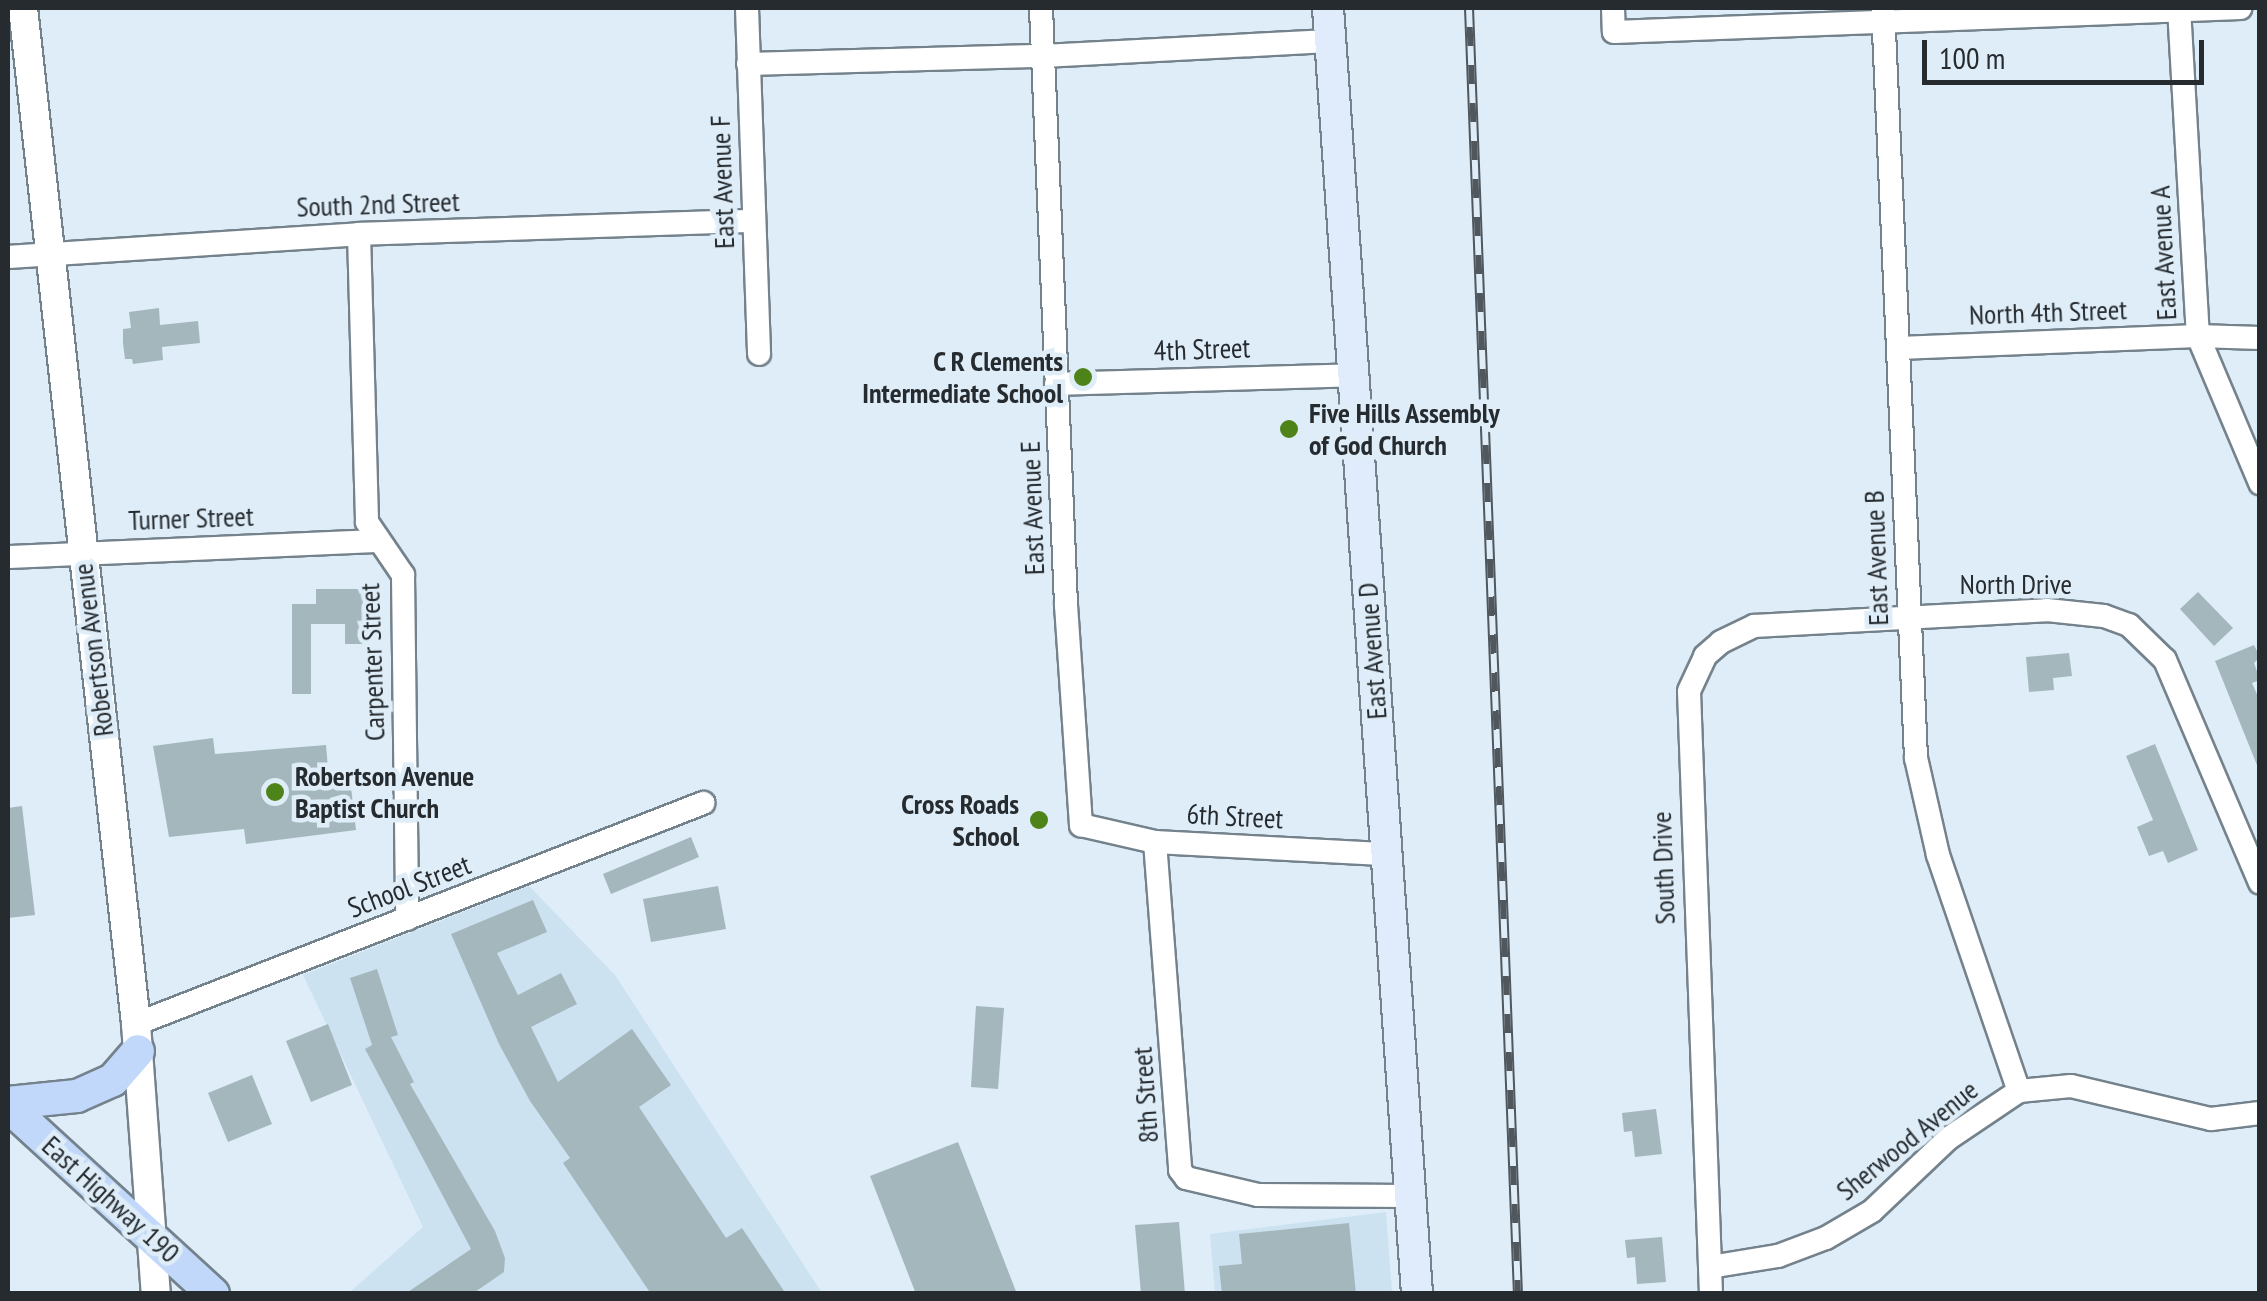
<!DOCTYPE html>
<style>
body{margin:0}
#map{position:relative;width:2267px;height:1301px;overflow:hidden;background:#deedf8;font-family:"PT Sans Narrow",sans-serif}
div>[style]{position:absolute}
.built>*{inset:0;background:#cce2f1}
.building>*{inset:0;background:#a4b7bd}
.roads{filter:drop-shadow(2px 0 #74828c) drop-shadow(-2px 0 #74828c) drop-shadow(0 2px #74828c) drop-shadow(0 -2px #74828c)}
.minor>*{height:22px;margin:-11px;padding:0 11px;transform-origin:11px;border-radius:11px;background:#fff}
.tertiary>*{height:28px;margin:-14px;padding:0 14px;transform-origin:14px;border-radius:14px;background:#fff}
.secondary>*{height:30px;margin:-15px;padding:0 15px;transform-origin:15px;border-radius:15px;background:#e0ecfc}
.primary>*{height:32px;margin:-16px;padding:0 16px;transform-origin:16px;border-radius:16px;background:#c2d8fa}
.rail>*{height:10px;margin-top:-5px;transform-origin:0;background:repeating-linear-gradient(90deg,#deedf8 0 19px,#50575d 0 38px);box-sizing:border-box;border-block:2px solid #50575d}
.dots>*{width:28px;height:28px;translate:-50% -50%;box-sizing:border-box;border:5px solid #deedf8;border-radius:50%}
span{translate:-50% -50%;white-space:nowrap;text-align:center;line-height:1.15;-webkit-text-stroke:9px #deedf8;paint-order:stroke}
.street-label{font-size:28px;color:#262b2f}
.poi-label{font-size:28px;color:#262b2f;font-weight:700}
.right{translate:-100% -50%;text-align:right}
.left{translate:0 -50%;text-align:left}
.frame{position:absolute;inset:0;border:10px solid #262b2f;pointer-events:none}
.scale{position:absolute;left:1922px;top:40px;width:282px;height:45px;box-sizing:border-box;border:5px solid #262b2f;border-top:0;padding-left:12px;font-size:30px;line-height:35px;white-space:nowrap;color:#262b2f;-webkit-text-stroke:8px #deedf8;paint-order:stroke}
</style>
<div id="map">
<div class="built">
<div style="clip-path:polygon(529px 886px,615px 975px,822px 1293px,349px 1293px,423px 1227px,303px 975px)"></div>
<div style="clip-path:polygon(1386px 1212px,1392px 1293px,1215px 1293px,1210px 1234px)"></div>
</div>
<div class="building">
<div style="clip-path:polygon(159px 308px,160px 325px,198px 321px,200px 343px,162px 347px,163px 360px,133px 364px,132px 359px,125px 359px,123px 343px,123px 329px,131px 328px,129px 312px)"></div>
<div style="clip-path:polygon(316px 589px,366px 589px,366px 644px,345px 644px,345px 624px,311px 624px,311px 694px,292px 694px,292px 604px,316px 604px)"></div>
<div style="clip-path:polygon(2198px 592px,2233px 628px,2214px 646px,2180px 609px)"></div>
<div style="clip-path:polygon(2254px 645px,2260px 657px,2254px 663px,2260px 680px,2252px 683px,2260px 701px,2259px 770px,2215px 661px)"></div>
<div style="clip-path:polygon(2069px 653px,2072px 676px,2053px 678px,2054px 690px,2029px 692px,2026px 657px)"></div>
<div style="clip-path:polygon(213px 738px,215px 754px,326px 745px,329px 780px,350px 778px,356px 830px,246px 844px,244px 829px,169px 837px,153px 746px)"></div>
<div style="clip-path:polygon(2155px 744px,2198px 850px,2168px 863px,2163px 851px,2149px 856px,2137px 827px,2153px 820px,2126px 756px)"></div>
<div style="clip-path:polygon(22px 806px,35px 915px,8px 918px,8px 808px)"></div>
<div style="clip-path:polygon(691px 837px,699px 857px,611px 894px,603px 874px)"></div>
<div style="clip-path:polygon(718px 886px,726px 929px,651px 942px,643px 899px)"></div>
<div style="clip-path:polygon(533px 900px,547px 932px,497px 953px,518px 995px,561px 973px,577px 1004px,531px 1027px,558px 1082px,632px 1029px,671px 1085px,639px 1107px,726px 1238px,742px 1228px,786px 1294px,651px 1294px,563px 1163px,570px 1158px,530px 1101px,499px 1044px,451px 934px)"></div>
<div style="clip-path:polygon(377px 969px,398px 1035px,391px 1037px,414px 1082px,410px 1084px,495px 1231px,505px 1258px,504px 1272px,472px 1294px,405px 1294px,471px 1249px,365px 1049px,372px 1045px,350px 978px)"></div>
<div style="clip-path:polygon(976px 1006px,1004px 1008px,998px 1089px,971px 1087px)"></div>
<div style="clip-path:polygon(328px 1024px,352px 1085px,311px 1102px,286px 1041px)"></div>
<div style="clip-path:polygon(252px 1075px,272px 1124px,228px 1142px,208px 1093px)"></div>
<div style="clip-path:polygon(1656px 1109px,1662px 1154px,1635px 1157px,1632px 1131px,1624px 1132px,1622px 1113px)"></div>
<div style="clip-path:polygon(958px 1142px,1017px 1294px,916px 1294px,870px 1176px)"></div>
<div style="clip-path:polygon(1179px 1222px,1185px 1294px,1141px 1294px,1135px 1225px)"></div>
<div style="clip-path:polygon(1349px 1223px,1356px 1294px,1222px 1294px,1219px 1266px,1242px 1264px,1239px 1234px)"></div>
<div style="clip-path:polygon(1662px 1237px,1666px 1282px,1637px 1284px,1635px 1257px,1627px 1258px,1625px 1240px)"></div>
</div>
<div class="roads">
<div class="minor">
<div style="left:747px;top:8px;width:346px;rotate:88deg"></div>
<div style="left:1041px;top:8px;width:598px;rotate:87.6deg"></div>
<div style="left:1066px;top:605px;width:221px;rotate:86.1deg"></div>
<div style="left:1081px;top:825px;width:76px;rotate:12.9deg"></div>
<div style="left:1155px;top:842px;width:232px;rotate:3deg"></div>
<div style="left:1613px;top:8px;width:24px;rotate:88deg"></div>
<div style="left:1614px;top:32px;width:627px;rotate:-2.19deg"></div>
<div style="left:1883px;top:8px;width:751px;rotate:87.48deg"></div>
<div style="left:1916px;top:758px;width:99px;rotate:77.2deg"></div>
<div style="left:1938px;top:855px;width:250px;rotate:71.1deg"></div>
<div style="left:2179px;top:8px;width:329px;rotate:86.7deg"></div>
<div style="left:2198px;top:336px;width:160px;rotate:67.1deg"></div>
<div style="left:748px;top:64px;width:295px;rotate:-1.6deg"></div>
<div style="left:1043px;top:56px;width:286px;rotate:-3deg"></div>
<div style="left:359px;top:234px;width:288px;rotate:88.4deg"></div>
<div style="left:367px;top:522px;width:64px;rotate:55.8deg"></div>
<div style="left:403px;top:575px;width:344px;rotate:89.3deg"></div>
<div style="left:8px;top:257px;width:352px;rotate:-3.7deg"></div>
<div style="left:359px;top:234px;width:393px;rotate:-1.9deg"></div>
<div style="left:1899px;top:348px;width:299px;rotate:-2.3deg"></div>
<div style="left:2198px;top:336px;width:62px;rotate:1.8deg"></div>
<div style="left:1056px;top:384px;width:295px;rotate:-1.7deg"></div>
<div style="left:8px;top:557px;width:369px;rotate:-2.5deg"></div>
<div style="left:1155px;top:842px;width:329px;rotate:85.6deg"></div>
<div style="left:1180px;top:1170px;width:10px;rotate:53deg"></div>
<div style="left:1186px;top:1178px;width:74px;rotate:13.3deg"></div>
<div style="left:1258px;top:1195px;width:151px;rotate:0.4deg"></div>
<div style="left:136px;top:1024px;width:609px;rotate:-21.29deg"></div>
<div style="left:1710px;top:1267px;width:69px;rotate:-9.2deg"></div>
<div style="left:1778px;top:1256px;width:51px;rotate:-20.6deg"></div>
<div style="left:1826px;top:1238px;width:53px;rotate:-30.4deg"></div>
<div style="left:1872px;top:1211px;width:106px;rotate:-43.5deg"></div>
<div style="left:1949px;top:1138px;width:84px;rotate:-33.9deg"></div>
<div style="left:2019px;top:1091px;width:52px;rotate:-5.5deg"></div>
<div style="left:2071px;top:1086px;width:144px;rotate:13.3deg"></div>
<div style="left:2211px;top:1119px;width:49px;rotate:-7deg"></div>
<div style="left:1711px;top:1294px;width:603px;rotate:-92.09deg"></div>
<div style="left:1689px;top:691px;width:38px;rotate:-65deg"></div>
<div style="left:1705px;top:656px;width:21px;rotate:-41deg"></div>
<div style="left:1721px;top:642px;width:37px;rotate:-26deg"></div>
<div style="left:1754px;top:626px;width:293px;rotate:-3.1deg"></div>
<div style="left:2047px;top:610px;width:57px;rotate:6deg"></div>
<div style="left:2104px;top:616px;width:27px;rotate:20deg"></div>
<div style="left:2129px;top:625px;width:50px;rotate:44.2deg"></div>
<div style="left:2165px;top:660px;width:242px;rotate:66.9deg"></div>
</div>
<div class="tertiary">
<div style="left:23px;top:8px;width:1022px;rotate:83.65deg"></div>
<div style="left:136px;top:1024px;width:271px;rotate:85.8deg"></div>
</div>
<div class="secondary">
<div style="left:1328px;top:8px;width:1289px;rotate:86.04deg"></div>
</div>
<div class="primary">
<div style="left:8px;top:1103px;width:69px;rotate:-5.8deg"></div>
<div style="left:77px;top:1096px;width:39px;rotate:-24deg"></div>
<div style="left:113px;top:1080px;width:38px;rotate:-49deg"></div>
<div style="left:8px;top:1106px;width:278px;rotate:42.5deg"></div>
</div>
</div>
<div class="rail">
<div style="left:1469px;top:8px;width:1287px;rotate:87.82deg"></div>
</div>
<div class="dots">
<div style="left:1083px;top:377px;background:#4e8319"></div>
<div style="left:1289px;top:429px;background:#4e8319"></div>
<div style="left:275px;top:792px;background:#4e8319"></div>
<div style="left:1039px;top:820px;background:#4e8319"></div>
</div>
<div class="street-label">
<span style="left:722px;top:182px;rotate:-92deg">East Avenue F</span>
<span style="left:378px;top:204px;rotate:-2deg">South 2nd Street</span>
<span style="left:2163px;top:253px;rotate:-93deg">East Avenue A</span>
<span style="left:2048px;top:312px;rotate:-2deg">North 4th Street</span>
<span style="left:1202px;top:349px;rotate:-2deg">4th Street</span>
<span style="left:1032px;top:508px;rotate:-92deg">East Avenue E</span>
<span style="left:191px;top:518px;rotate:-2deg">Turner Street</span>
<span style="left:1876px;top:558px;rotate:-92deg">East Avenue B</span>
<span style="left:2016px;top:584px">North Drive</span>
<span style="left:93px;top:650px;rotate:-97deg">Robertson Avenue</span>
<span style="left:1372px;top:651px;rotate:-94deg">East Avenue D</span>
<span style="left:372px;top:662px;rotate:-92deg">Carpenter Street</span>
<span style="left:1235px;top:816px;rotate:3deg">6th Street</span>
<span style="left:1663px;top:868px;rotate:-92deg">South Drive</span>
<span style="left:409px;top:886px;rotate:-21deg">School Street</span>
<span style="left:1145px;top:1095px;rotate:-94deg">8th Street</span>
<span style="left:1907px;top:1140px;rotate:-39deg">Sherwood Avenue</span>
<span style="left:111px;top:1199px;rotate:42deg">East Highway 190</span>
</div>
<div class="poi-label">
<span class="right" style="left:1063px;top:377px">C R Clements<br>Intermediate School</span>
<span class="left" style="left:1309px;top:429px">Five Hills Assembly<br>of God Church</span>
<span class="left" style="left:295px;top:792px">Robertson Avenue<br>Baptist Church</span>
<span class="right" style="left:1019px;top:820px">Cross Roads<br>School</span>
</div>
<div class="frame"></div>
<div class="scale">100 m</div>
</div>
